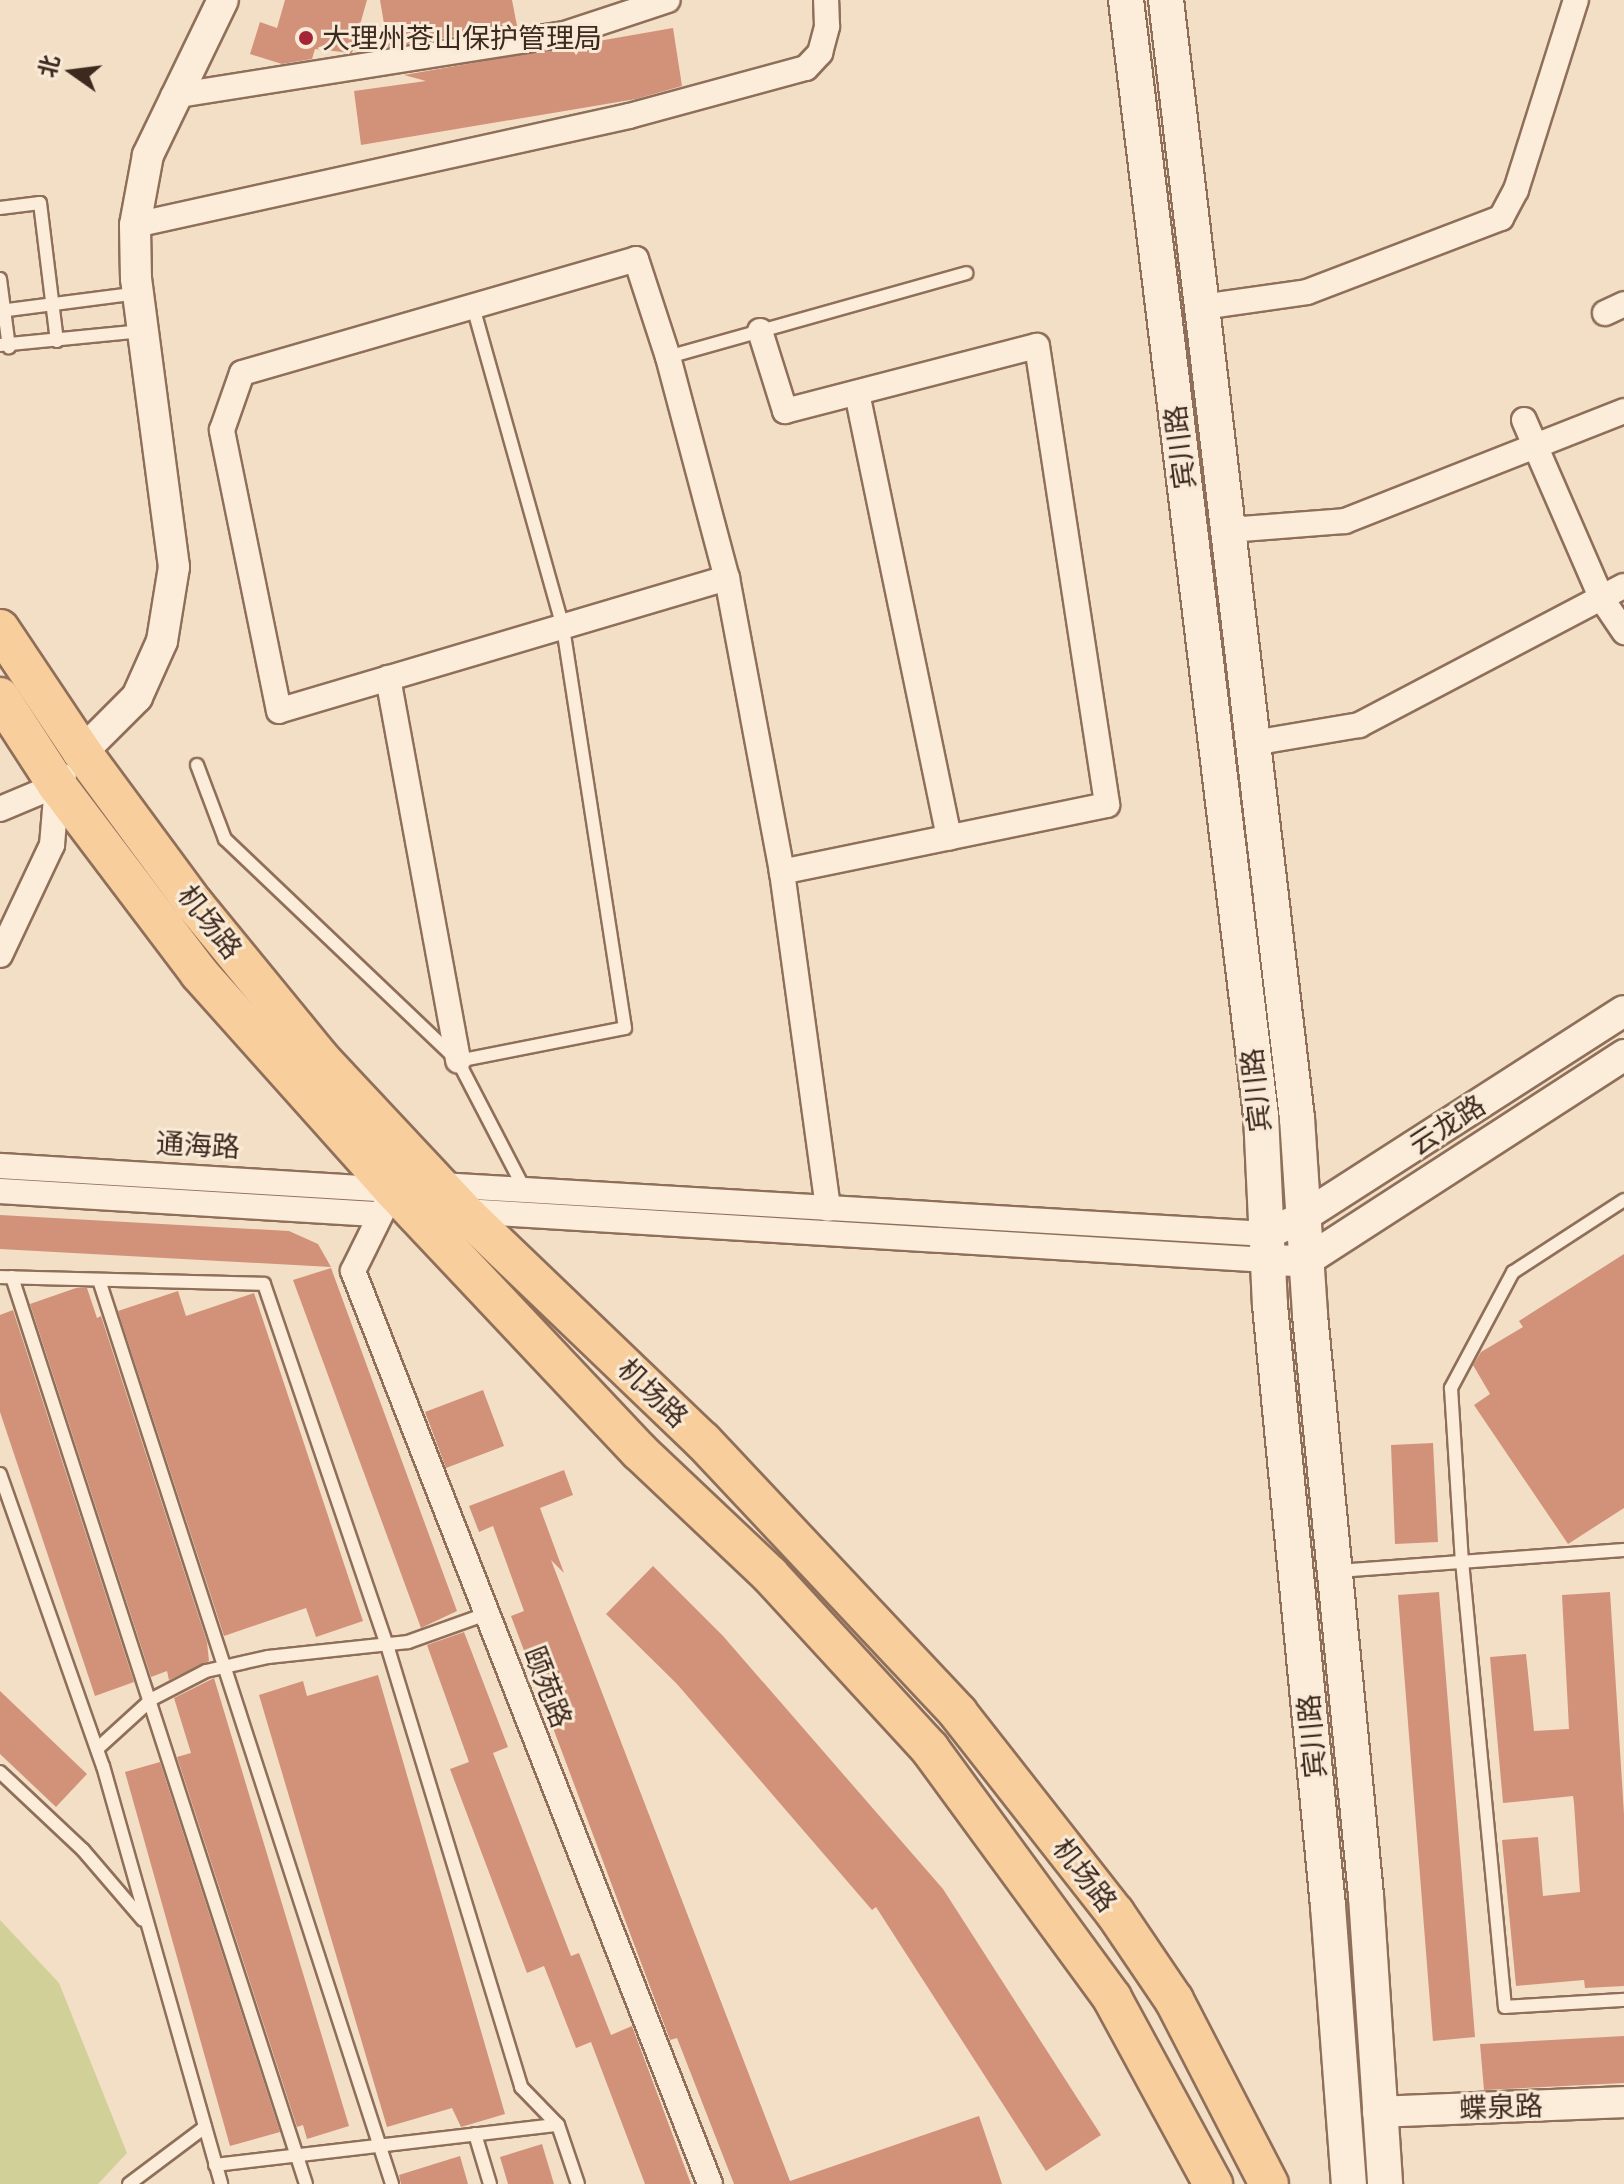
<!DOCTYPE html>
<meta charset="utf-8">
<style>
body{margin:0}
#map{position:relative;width:1624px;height:2184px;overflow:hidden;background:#f2dfc6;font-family:Lora,"Noto Sans SC",serif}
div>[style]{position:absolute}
.green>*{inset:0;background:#d1d098}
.building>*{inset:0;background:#d29279}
.roads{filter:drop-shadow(2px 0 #8f6f5a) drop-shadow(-2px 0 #8f6f5a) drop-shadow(0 2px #8f6f5a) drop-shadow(0 -2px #8f6f5a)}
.service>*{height:12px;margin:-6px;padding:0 6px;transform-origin:6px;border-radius:6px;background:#fbedda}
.minor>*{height:24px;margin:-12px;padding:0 12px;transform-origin:12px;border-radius:12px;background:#fbedda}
.tertiary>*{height:30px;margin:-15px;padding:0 15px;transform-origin:15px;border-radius:15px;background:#fbedda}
.secondary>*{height:34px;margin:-17px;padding:0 17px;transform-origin:17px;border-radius:17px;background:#fbedda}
.primary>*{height:38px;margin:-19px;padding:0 19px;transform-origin:19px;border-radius:19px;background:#f7ce9c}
.dots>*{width:22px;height:22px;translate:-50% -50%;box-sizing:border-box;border:4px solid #f8ead6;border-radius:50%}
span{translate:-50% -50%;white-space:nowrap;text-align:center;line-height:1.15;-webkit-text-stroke:6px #f8ead6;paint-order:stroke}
.poi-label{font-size:28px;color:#3e291e}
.left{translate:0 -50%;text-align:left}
.street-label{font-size:28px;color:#3e291e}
.north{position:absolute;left:32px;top:32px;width:80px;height:80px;-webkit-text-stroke:6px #f8ead6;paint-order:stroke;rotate:284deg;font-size:22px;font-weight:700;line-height:32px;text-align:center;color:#3e291e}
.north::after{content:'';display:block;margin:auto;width:28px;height:36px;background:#3e291e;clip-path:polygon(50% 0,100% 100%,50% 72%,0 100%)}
</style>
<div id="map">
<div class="green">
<div style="clip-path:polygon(0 1920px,59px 1983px,127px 2153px,98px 2184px,0 2184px)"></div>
</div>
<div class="building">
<div style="clip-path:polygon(285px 0,367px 0,352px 53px,315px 49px,312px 59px,282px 64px,250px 54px,260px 22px,277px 28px)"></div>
<div style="clip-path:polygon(380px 0,512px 0,517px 26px,388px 47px)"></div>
<div style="clip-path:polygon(673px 28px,682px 86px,636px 99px,361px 145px,354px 91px,426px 81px,404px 75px)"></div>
<div style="clip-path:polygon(0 1215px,289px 1231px,318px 1244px,331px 1267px,0 1249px)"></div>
<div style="clip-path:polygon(1624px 1254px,1624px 1508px,1568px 1544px,1474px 1405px,1490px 1394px,1473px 1365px,1481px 1352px,1523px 1327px,1519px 1321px)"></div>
<div style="clip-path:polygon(331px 1268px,457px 1611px,421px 1628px,293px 1280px)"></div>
<div style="clip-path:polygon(76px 1288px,87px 1288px,97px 1318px,101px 1316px,207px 1642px,209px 1661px,169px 1680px,167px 1671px,151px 1677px,30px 1304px)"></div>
<div style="clip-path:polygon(178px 1291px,186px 1316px,254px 1293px,363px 1621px,316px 1637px,306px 1608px,224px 1636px,118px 1311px)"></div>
<div style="clip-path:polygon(13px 1310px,134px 1682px,95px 1696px,0 1412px,0 1315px)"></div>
<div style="clip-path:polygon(483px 1390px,504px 1446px,446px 1468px,425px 1412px)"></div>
<div style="clip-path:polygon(1433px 1443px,1438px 1542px,1395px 1544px,1391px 1445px)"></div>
<div style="clip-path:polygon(564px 1470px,573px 1495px,540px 1508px,564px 1573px,551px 1560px,790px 2181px,979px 2116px,1002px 2184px,734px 2184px,677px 2038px,670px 2040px,511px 1616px,524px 1611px,493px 1526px,479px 1532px,469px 1506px)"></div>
<div style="clip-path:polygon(653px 1566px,723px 1636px,943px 1889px,1101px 2135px,1046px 2171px,876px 1907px,872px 1910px,677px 1684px,606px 1614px)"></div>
<div style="clip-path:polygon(1439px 1592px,1475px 2037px,1433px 2041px,1398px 1595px)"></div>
<div style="clip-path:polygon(1610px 1592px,1624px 1814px,1624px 1986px,1585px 1988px,1584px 1980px,1516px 1986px,1502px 1840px,1538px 1837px,1543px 1896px,1580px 1892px,1574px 1803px,1573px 1796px,1503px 1803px,1490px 1657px,1526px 1654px,1534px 1731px,1569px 1729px,1562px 1595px)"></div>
<div style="clip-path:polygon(464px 1632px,508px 1747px,493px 1753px,571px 1956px,579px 1953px,611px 2035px,632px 2026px,691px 2184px,645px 2184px,591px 2042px,576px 2048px,544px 1966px,527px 1973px,450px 1769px,469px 1762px,427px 1645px)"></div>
<div style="clip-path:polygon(378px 1675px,505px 2114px,461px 2127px,452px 2108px,387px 2127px,259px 1695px,303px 1681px,307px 1696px)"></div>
<div style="clip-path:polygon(214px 1678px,349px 2126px,307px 2139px,303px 2125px,297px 2127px,177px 1757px,191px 1753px,174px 1698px)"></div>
<div style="clip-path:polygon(0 1691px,87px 1774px,56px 1807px,0 1754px)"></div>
<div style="clip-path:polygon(160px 1762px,280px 2132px,230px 2146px,125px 1772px)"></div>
<div style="clip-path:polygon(1624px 2036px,1624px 2083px,1484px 2090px,1480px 2044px)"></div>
<div style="clip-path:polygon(542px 2144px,554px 2184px,508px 2184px,500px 2157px)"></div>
<div style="clip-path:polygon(460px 2156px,468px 2184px,401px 2184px,399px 2175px)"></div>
</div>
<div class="roads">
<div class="service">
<div style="left:0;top:208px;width:40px;rotate:-7.1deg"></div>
<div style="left:40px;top:203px;width:139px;rotate:83deg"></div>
<div style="left:0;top:279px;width:69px;rotate:82.5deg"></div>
<div style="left:0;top:311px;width:139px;rotate:-7.4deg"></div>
<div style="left:0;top:345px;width:143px;rotate:-5.6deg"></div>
<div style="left:668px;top:357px;width:310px;rotate:-15.7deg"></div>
<div style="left:197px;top:765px;width:79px;rotate:69.3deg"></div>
<div style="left:225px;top:839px;width:322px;rotate:43.6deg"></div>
<div style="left:458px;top:1061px;width:170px;rotate:-11.2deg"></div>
<div style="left:625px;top:1028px;width:406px;rotate:-98.8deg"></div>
<div style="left:563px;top:627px;width:333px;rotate:-105.7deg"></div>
<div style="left:458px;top:1061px;width:145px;rotate:62.6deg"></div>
<div style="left:1624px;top:1200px;width:132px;rotate:147deg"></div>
<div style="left:1513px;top:1272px;width:132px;rotate:118.1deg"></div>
<div style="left:1451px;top:1388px;width:173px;rotate:86.4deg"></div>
<div style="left:1462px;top:1561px;width:448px;rotate:84.5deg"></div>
<div style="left:1505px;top:2007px;width:119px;rotate:-3.4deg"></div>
<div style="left:0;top:1277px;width:264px;rotate:1.5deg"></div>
<div style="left:264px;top:1284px;width:381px;rotate:71.2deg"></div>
<div style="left:387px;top:1645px;width:462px;rotate:73.1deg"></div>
<div style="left:521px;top:2087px;width:53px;rotate:45.8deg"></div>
<div style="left:558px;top:2125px;width:62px;rotate:71.3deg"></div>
<div style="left:12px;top:1277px;width:953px;rotate:72.04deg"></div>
<div style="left:99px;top:1280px;width:950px;rotate:72.04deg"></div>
<div style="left:0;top:1474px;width:310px;rotate:70.6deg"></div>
<div style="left:103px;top:1766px;width:434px;rotate:74.2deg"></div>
<div style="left:1337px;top:1571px;width:288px;rotate:-4.2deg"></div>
<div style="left:97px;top:1749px;width:74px;rotate:-42.3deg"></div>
<div style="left:152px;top:1699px;width:61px;rotate:-27.4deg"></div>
<div style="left:206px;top:1671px;width:64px;rotate:-12.7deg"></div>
<div style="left:268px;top:1657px;width:141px;rotate:-6.1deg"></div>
<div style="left:408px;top:1642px;width:83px;rotate:-19.7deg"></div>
<div style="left:0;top:1772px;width:114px;rotate:43.2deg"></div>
<div style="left:83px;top:1850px;width:92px;rotate:49.4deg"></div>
<div style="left:475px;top:2134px;width:52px;rotate:73.3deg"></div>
<div style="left:215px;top:2165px;width:345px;rotate:-6.7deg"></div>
<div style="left:129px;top:2184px;width:95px;rotate:-36.9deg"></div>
</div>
<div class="minor">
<div style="left:173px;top:96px;width:397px;rotate:-9deg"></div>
<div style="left:565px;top:34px;width:108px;rotate:-18.3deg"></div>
<div style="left:135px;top:225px;width:506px;rotate:-12.44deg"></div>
<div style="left:629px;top:116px;width:183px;rotate:-15.2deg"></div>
<div style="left:806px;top:68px;width:21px;rotate:-47deg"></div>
<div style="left:820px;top:53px;width:28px;rotate:-75deg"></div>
<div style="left:827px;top:26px;width:26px;rotate:-92deg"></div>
<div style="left:1202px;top:307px;width:106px;rotate:-8.1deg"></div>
<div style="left:1307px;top:292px;width:208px;rotate:-20.9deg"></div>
<div style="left:1501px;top:218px;width:32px;rotate:-62deg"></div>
<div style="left:1516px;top:190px;width:199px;rotate:-72.5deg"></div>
<div style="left:1605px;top:313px;width:21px;rotate:-25deg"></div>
<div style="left:760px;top:331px;width:84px;rotate:72.6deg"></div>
<div style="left:785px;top:411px;width:260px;rotate:-14.5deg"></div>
<div style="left:1037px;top:346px;width:464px;rotate:81.3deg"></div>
<div style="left:1107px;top:805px;width:332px;rotate:168.4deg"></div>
<div style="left:857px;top:393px;width:454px;rotate:78.3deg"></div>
<div style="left:1524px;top:420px;width:195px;rotate:66.5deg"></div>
<div style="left:1602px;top:599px;width:40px;rotate:56deg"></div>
<div style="left:1228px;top:530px;width:117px;rotate:-4.4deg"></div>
<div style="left:1345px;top:521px;width:300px;rotate:-21.5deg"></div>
<div style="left:727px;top:578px;width:467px;rotate:163.5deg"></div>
<div style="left:279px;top:711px;width:287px;rotate:-101.5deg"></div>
<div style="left:222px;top:430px;width:60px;rotate:-70.7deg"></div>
<div style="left:242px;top:373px;width:410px;rotate:-16.1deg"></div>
<div style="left:636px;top:259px;width:103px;rotate:71.9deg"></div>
<div style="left:668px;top:357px;width:229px;rotate:75.1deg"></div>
<div style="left:727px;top:578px;width:299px;rotate:79.4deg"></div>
<div style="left:782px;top:872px;width:340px;rotate:82.2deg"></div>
<div style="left:388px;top:678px;width:389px;rotate:79.6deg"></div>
<div style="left:1253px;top:743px;width:108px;rotate:-9.6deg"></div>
<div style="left:1359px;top:725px;width:299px;rotate:-27.7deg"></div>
<div style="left:0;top:809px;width:62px;rotate:-22.8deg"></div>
<div style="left:57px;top:785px;width:11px;rotate:-52deg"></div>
<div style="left:0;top:955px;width:122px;rotate:-64.7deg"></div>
<div style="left:52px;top:845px;width:60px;rotate:-85.2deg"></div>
<div style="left:0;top:1166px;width:394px;rotate:3.5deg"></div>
<div style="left:393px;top:1190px;width:90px;rotate:116.3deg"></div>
<div style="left:353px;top:1271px;width:980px;rotate:68.64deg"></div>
<div style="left:440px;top:1185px;width:828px;rotate:3.39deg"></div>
<div style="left:0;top:1191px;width:380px;rotate:3.5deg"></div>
<div style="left:464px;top:1211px;width:805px;rotate:3.49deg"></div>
</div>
<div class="tertiary">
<div style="left:82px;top:752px;width:78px;rotate:-45deg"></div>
<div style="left:137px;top:697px;width:61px;rotate:-65.9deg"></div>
<div style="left:162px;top:641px;width:75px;rotate:-80.8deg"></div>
<div style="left:174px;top:567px;width:290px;rotate:-97.5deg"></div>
<div style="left:136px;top:279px;width:54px;rotate:-91.1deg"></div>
<div style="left:135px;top:225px;width:71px;rotate:-79.5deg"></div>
<div style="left:148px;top:155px;width:172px;rotate:-64.2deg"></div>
<div style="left:1267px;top:1234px;width:40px;rotate:-25deg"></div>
<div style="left:1303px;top:1217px;width:381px;rotate:-32.7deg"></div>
<div style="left:1268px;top:1260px;width:38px;rotate:2deg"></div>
<div style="left:1306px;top:1261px;width:379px;rotate:-32.9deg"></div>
<div style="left:1378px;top:2112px;width:246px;rotate:-2.3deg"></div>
</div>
<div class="secondary">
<div style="left:1126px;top:0;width:1123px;rotate:83.1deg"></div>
<div style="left:1261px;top:1115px;width:190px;rotate:87.3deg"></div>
<div style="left:1270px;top:1305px;width:604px;rotate:84.49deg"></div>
<div style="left:1328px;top:1906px;width:279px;rotate:85.7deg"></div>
<div style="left:1166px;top:0;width:1126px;rotate:83.32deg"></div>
<div style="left:1297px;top:1118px;width:197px;rotate:86.2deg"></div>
<div style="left:1310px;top:1315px;width:584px;rotate:84.49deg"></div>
<div style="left:1366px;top:1896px;width:289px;rotate:86.2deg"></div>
</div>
<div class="primary">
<div style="left:0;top:629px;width:148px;rotate:56.3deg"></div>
<div style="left:82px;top:752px;width:190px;rotate:53.6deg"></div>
<div style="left:195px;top:905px;width:199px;rotate:50.7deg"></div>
<div style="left:321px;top:1059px;width:215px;rotate:46.9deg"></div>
<div style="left:468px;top:1216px;width:325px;rotate:43.8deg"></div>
<div style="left:703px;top:1441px;width:373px;rotate:46.8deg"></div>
<div style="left:958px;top:1713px;width:254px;rotate:51.9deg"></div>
<div style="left:1115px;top:1913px;width:105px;rotate:55.9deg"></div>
<div style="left:1174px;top:2000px;width:207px;rotate:62.7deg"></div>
<div style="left:0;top:697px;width:105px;rotate:57.1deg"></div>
<div style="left:57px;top:785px;width:236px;rotate:52.9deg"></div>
<div style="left:199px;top:973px;width:291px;rotate:48.2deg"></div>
<div style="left:393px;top:1190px;width:359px;rotate:46.7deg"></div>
<div style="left:639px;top:1451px;width:180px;rotate:43.4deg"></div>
<div style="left:770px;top:1575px;width:236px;rotate:47.4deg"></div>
<div style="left:930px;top:1749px;width:308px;rotate:53.8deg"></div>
<div style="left:1112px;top:1998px;width:212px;rotate:61.5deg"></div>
</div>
</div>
<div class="dots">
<div style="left:306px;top:38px;background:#a32536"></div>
</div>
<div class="poi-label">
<span class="left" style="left:322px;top:38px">大理州苍山保护管理局</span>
</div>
<div class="street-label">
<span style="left:1180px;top:447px;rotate:-97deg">宾川路</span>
<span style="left:210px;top:922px;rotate:52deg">机场路</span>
<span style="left:1256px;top:1090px;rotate:-96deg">宾川路</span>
<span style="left:1447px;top:1125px;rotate:-33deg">云龙路</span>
<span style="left:198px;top:1145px;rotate:3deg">通海路</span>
<span style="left:653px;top:1393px;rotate:44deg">机场路</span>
<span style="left:548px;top:1687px;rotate:69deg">颐苑路</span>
<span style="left:1312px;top:1736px;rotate:-95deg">宾川路</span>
<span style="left:1085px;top:1875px;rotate:52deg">机场路</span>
<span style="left:1501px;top:2107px;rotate:-2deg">蝶泉路</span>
</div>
<div class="north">北</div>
</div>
